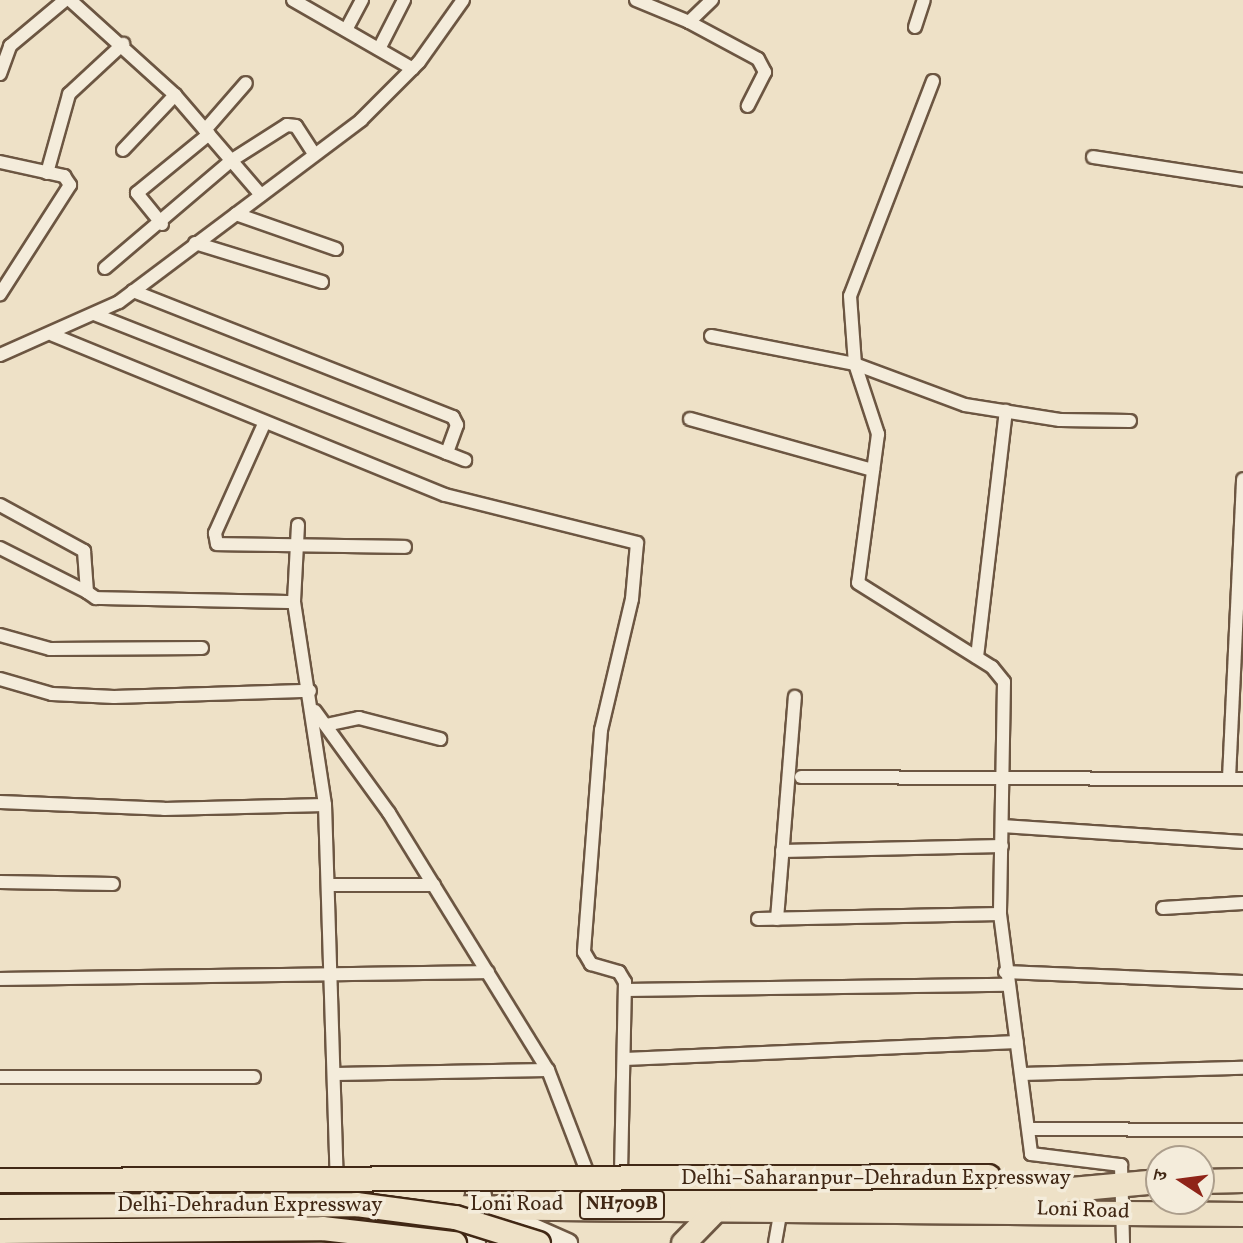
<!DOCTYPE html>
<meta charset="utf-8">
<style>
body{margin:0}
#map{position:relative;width:1243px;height:1243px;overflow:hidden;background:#eee1c7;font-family:Vollkorn,"Noto Serif Devanagari",serif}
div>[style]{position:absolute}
.roads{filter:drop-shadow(2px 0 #6c5642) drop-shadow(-2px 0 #6c5642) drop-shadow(0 2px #6c5642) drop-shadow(0 -2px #6c5642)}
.street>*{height:12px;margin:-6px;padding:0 6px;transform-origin:6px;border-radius:6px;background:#f4ecdb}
.secondary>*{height:18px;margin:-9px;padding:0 9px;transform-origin:9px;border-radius:9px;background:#f4ecdb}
.highway>*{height:23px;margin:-11.5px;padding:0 11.5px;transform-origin:11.5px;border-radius:11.5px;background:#eee1c7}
.bridges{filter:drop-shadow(2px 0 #412815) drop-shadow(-2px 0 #412815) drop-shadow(0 2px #412815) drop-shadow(0 -2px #412815)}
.highway-bridge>*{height:23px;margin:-11.5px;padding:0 11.5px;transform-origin:11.5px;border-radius:11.5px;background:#eee1c7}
span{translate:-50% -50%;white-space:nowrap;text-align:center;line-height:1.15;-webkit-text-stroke:7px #f4ecdb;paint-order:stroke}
.shield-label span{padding:2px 5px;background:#f4ecdb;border:2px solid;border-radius:5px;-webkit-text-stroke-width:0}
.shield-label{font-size:19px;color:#412815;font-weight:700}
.street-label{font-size:21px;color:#412815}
.north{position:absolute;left:1145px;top:1145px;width:70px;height:70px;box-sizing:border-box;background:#f4ecdb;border:2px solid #ac9e8c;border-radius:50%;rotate:283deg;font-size:19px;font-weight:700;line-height:28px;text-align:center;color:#412815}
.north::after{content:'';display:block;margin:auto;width:24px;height:32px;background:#8f2418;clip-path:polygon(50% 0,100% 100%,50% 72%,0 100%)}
</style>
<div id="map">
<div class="roads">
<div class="street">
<div style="left:70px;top:0;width:142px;rotate:42.1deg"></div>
<div style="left:175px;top:95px;width:132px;rotate:49.3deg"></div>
<div style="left:293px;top:0;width:138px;rotate:29.9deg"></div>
<div style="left:636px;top:0;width:57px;rotate:22.5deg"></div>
<div style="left:689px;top:22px;width:32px;rotate:-44deg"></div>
<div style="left:689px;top:22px;width:78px;rotate:28.2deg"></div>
<div style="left:758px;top:59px;width:15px;rotate:62deg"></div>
<div style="left:765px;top:72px;width:38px;rotate:117deg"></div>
<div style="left:915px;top:27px;width:28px;rotate:-72deg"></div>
<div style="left:346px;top:30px;width:34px;rotate:-62deg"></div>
<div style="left:379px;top:49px;width:55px;rotate:-63deg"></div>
<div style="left:0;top:74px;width:30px;rotate:-70deg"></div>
<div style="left:10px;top:46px;width:72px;rotate:-39.9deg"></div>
<div style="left:933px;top:81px;width:230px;rotate:111.1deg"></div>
<div style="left:850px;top:296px;width:68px;rotate:85.8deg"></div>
<div style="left:855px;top:364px;width:74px;rotate:71.8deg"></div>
<div style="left:878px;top:434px;width:150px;rotate:97.6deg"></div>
<div style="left:858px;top:583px;width:158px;rotate:32.1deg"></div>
<div style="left:992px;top:667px;width:19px;rotate:51deg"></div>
<div style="left:1004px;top:682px;width:232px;rotate:91deg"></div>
<div style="left:1000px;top:914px;width:242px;rotate:82.6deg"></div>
<div style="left:1031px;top:1154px;width:91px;rotate:7deg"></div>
<div style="left:1121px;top:1165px;width:78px;rotate:88.5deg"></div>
<div style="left:205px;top:130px;width:62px;rotate:-48.9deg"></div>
<div style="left:123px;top:150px;width:76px;rotate:-46.6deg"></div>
<div style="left:1093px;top:157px;width:152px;rotate:8.7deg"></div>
<div style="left:0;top:162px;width:66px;rotate:12.3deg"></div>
<div style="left:64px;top:176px;width:11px;rotate:56deg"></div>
<div style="left:70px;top:185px;width:130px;rotate:122.7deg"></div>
<div style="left:47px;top:173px;width:82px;rotate:-74.4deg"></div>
<div style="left:69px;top:94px;width:74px;rotate:-42.8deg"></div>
<div style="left:236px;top:214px;width:106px;rotate:19.3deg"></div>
<div style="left:162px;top:224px;width:40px;rotate:-129deg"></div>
<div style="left:137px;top:193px;width:93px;rotate:-39.3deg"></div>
<div style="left:195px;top:243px;width:133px;rotate:17.1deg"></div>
<div style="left:105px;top:268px;width:167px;rotate:-40.4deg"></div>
<div style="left:232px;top:160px;width:65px;rotate:-32.5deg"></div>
<div style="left:287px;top:125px;width:9px;rotate:6deg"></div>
<div style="left:296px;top:126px;width:31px;rotate:57deg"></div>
<div style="left:133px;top:291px;width:344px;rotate:21.5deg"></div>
<div style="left:453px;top:417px;width:9px;rotate:63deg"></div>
<div style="left:457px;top:425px;width:30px;rotate:110deg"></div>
<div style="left:94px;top:314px;width:399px;rotate:21.5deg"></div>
<div style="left:53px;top:335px;width:423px;rotate:22.2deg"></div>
<div style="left:445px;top:495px;width:198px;rotate:14deg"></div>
<div style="left:637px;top:543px;width:56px;rotate:95.1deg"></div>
<div style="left:632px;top:599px;width:135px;rotate:103.3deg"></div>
<div style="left:601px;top:730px;width:223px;rotate:94.4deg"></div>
<div style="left:584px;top:952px;width:14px;rotate:60deg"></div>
<div style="left:591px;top:964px;width:29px;rotate:16deg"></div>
<div style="left:619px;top:972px;width:12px;rotate:59deg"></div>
<div style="left:625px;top:982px;width:199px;rotate:91.2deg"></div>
<div style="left:711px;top:336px;width:147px;rotate:11deg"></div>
<div style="left:855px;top:364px;width:117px;rotate:20.4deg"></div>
<div style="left:965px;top:405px;width:96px;rotate:9deg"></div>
<div style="left:1060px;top:420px;width:70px;rotate:0.8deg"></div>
<div style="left:0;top:355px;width:130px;rotate:-24deg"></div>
<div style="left:119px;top:302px;width:303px;rotate:-36.9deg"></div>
<div style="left:361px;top:120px;width:82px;rotate:-45deg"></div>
<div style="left:419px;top:62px;width:76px;rotate:-54.6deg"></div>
<div style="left:690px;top:419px;width:190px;rotate:15.6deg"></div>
<div style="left:264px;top:424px;width:120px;rotate:114.2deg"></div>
<div style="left:215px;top:533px;width:11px;rotate:80deg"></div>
<div style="left:217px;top:544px;width:188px;rotate:0.9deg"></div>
<div style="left:0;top:505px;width:96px;rotate:28.7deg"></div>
<div style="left:84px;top:551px;width:41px;rotate:85.8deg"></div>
<div style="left:87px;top:592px;width:11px;rotate:34deg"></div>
<div style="left:96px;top:598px;width:198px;rotate:1.2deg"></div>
<div style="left:298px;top:525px;width:77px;rotate:93deg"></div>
<div style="left:294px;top:602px;width:205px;rotate:81.3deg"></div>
<div style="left:325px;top:805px;width:377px;rotate:88.2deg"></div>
<div style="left:0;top:548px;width:97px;rotate:26.8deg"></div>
<div style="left:0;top:635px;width:52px;rotate:15.6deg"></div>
<div style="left:50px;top:649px;width:152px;rotate:-0.4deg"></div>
<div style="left:977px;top:657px;width:248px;rotate:-83.3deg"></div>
<div style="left:0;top:679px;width:54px;rotate:16.1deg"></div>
<div style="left:52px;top:694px;width:62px;rotate:2.8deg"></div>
<div style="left:114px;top:697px;width:196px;rotate:-1.8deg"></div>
<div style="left:315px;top:711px;width:126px;rotate:54deg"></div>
<div style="left:389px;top:813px;width:302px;rotate:58.3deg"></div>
<div style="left:548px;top:1070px;width:120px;rotate:69deg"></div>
<div style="left:326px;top:725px;width:34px;rotate:-12deg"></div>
<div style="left:359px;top:718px;width:84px;rotate:14.5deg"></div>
<div style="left:801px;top:777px;width:442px;rotate:0.3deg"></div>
<div style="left:1229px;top:778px;width:299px;rotate:-87.3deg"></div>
<div style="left:0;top:802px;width:164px;rotate:2.4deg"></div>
<div style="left:164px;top:809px;width:161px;rotate:-1.4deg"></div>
<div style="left:1002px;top:826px;width:242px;rotate:3.8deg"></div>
<div style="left:782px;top:851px;width:220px;rotate:-1.3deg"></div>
<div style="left:0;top:882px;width:113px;rotate:1deg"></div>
<div style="left:328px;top:885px;width:106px"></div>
<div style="left:1163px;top:908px;width:80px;rotate:-3.6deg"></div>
<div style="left:758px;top:919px;width:242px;rotate:-1.2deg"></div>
<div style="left:777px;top:919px;width:223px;rotate:-85.4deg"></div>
<div style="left:1005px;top:972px;width:238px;rotate:2.4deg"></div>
<div style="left:0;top:979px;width:488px;rotate:-0.8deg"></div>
<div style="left:625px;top:990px;width:381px;rotate:-0.8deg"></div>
<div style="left:625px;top:1059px;width:392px;rotate:-2.5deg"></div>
<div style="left:336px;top:1074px;width:212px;rotate:-1.1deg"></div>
<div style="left:1022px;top:1074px;width:221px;rotate:-1.6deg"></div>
<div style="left:0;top:1077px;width:254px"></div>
<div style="left:1030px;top:1129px;width:213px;rotate:0.3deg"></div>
<div style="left:69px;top:1243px;width:32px;rotate:-88deg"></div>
<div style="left:775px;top:1243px;width:36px;rotate:-80deg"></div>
</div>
<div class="secondary">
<div style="left:481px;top:1191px;width:15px;rotate:79deg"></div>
<div style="left:484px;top:1206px;width:92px;rotate:23.8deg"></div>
<div style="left:460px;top:1210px;width:28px;rotate:75deg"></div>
<div style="left:467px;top:1237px;width:11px;rotate:34deg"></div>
</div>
<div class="highway">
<div style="left:1201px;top:1181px;width:42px;rotate:-1.4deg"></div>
<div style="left:651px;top:1188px;width:387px;rotate:0.6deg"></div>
<div style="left:1038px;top:1192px;width:121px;rotate:-5.2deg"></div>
<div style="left:532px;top:1190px;width:81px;rotate:-0.7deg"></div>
<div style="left:0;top:1194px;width:452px;rotate:-0.4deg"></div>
<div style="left:427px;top:1207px;width:816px;rotate:0.49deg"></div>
<div style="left:683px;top:1243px;width:50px;rotate:-45.8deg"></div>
</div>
</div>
<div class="bridges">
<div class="highway-bridge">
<div style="left:0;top:1180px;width:988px;rotate:-0.23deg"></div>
<div style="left:0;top:1206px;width:356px;rotate:-0.3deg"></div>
<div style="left:356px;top:1204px;width:100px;rotate:7.5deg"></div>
<div style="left:455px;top:1217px;width:87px;rotate:17.4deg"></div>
<div style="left:0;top:1231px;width:322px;rotate:-0.5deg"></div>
<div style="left:322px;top:1228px;width:133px;rotate:6.5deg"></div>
</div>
</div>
<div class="shield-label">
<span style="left:622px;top:1205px">NH709B</span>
</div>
<div class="street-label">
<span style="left:876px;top:1179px">Delhi–Saharanpur–Dehradun Expressway</span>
<span style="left:517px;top:1205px">Loni Road</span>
<span style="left:250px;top:1206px">Delhi-Dehradun Expressway</span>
<span style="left:1083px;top:1211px;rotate:2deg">Loni Road</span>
</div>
<div class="north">उ</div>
</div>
